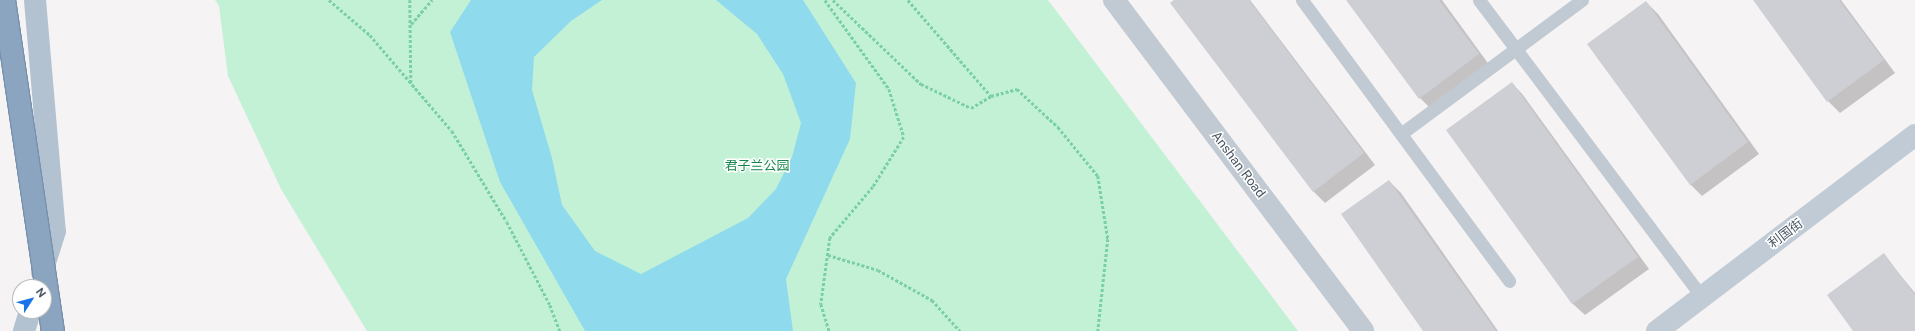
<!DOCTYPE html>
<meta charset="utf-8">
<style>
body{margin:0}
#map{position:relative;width:1915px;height:331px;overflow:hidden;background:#f5f3f3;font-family:"Public Sans","Noto Sans SC",sans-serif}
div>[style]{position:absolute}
.green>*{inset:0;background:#c3f1d5}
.water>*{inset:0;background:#90daee}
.shadow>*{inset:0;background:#0003}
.building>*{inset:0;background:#cdcfd5}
.path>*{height:2.5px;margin-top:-1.25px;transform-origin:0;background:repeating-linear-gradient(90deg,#7ad0a6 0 3px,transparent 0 5px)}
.lane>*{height:13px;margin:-6.5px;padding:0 6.5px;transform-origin:6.5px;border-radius:6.5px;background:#c1cad2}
.street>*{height:22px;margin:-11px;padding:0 11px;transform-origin:11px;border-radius:11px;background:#c1cad2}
.secondary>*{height:22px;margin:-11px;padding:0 11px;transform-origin:11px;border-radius:11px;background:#c1cbd6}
.primary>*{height:22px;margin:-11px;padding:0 11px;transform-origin:11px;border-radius:11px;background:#b3c2d1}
.bridges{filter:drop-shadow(1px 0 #7690ad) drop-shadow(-1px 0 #7690ad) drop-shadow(0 1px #7690ad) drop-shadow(0 -1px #7690ad)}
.highway-bridge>*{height:22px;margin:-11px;padding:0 11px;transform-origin:11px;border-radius:11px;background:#8ba5c1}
span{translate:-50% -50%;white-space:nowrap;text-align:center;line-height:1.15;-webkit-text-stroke:3px #fff;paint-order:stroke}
.street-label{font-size:13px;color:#4a5661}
.park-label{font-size:13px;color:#17864f}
.north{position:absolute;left:12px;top:279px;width:40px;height:40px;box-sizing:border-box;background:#fff;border:1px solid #b7bbc0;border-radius:50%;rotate:54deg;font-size:11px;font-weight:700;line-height:16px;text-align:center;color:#4a5661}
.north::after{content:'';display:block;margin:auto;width:14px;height:18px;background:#1a73e8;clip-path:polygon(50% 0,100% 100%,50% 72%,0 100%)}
</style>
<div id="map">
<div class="green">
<div style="clip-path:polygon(215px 0,1048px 0,1298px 331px,367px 331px,281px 189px,228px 76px,219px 6px)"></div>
</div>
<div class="water">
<div style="clip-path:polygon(471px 0,602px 0,571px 21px,534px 57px,532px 90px,552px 158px,562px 205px,595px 251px,641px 274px,748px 218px,776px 189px,792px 157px,801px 123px,783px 74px,757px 34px,716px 0,803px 0,856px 83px,850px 139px,786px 279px,793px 331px,585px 331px,500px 182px,450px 32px)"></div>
</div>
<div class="shadow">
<div style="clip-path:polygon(1176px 0,1250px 0,1375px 165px,1325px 203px,1313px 191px)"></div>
<div style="clip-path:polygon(1348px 0,1442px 0,1490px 66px,1432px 110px,1420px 98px)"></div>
<div style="clip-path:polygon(1754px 0,1841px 0,1895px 73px,1840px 113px,1828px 101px)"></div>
<div style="clip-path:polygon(1646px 2px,1658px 14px,1759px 154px,1702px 196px,1690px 184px)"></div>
<div style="clip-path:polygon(1512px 83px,1523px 95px,1649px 269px,1585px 315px,1573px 304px,1447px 130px)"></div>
<div style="clip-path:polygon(1389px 181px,1401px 193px,1498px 331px,1424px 331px)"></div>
<div style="clip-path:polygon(1883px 254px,1915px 293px,1915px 331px,1854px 331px)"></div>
</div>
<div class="building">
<div style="clip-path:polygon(1174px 0,1249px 0,1364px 153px,1313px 192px,1170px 3px)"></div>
<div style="clip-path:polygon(1346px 0,1439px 0,1479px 54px,1419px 99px)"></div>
<div style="clip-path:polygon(1753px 0,1839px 0,1884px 60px,1827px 102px)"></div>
<div style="clip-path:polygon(1646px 1px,1748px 142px,1690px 185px,1587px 44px)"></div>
<div style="clip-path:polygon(1512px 82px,1638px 257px,1572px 304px,1446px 130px)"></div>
<div style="clip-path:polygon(1389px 180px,1496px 331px,1423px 331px,1341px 214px)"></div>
<div style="clip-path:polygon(1884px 253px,1915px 295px,1915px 331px,1853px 331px,1827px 295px)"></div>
</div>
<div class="path">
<div style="left:329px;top:0;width:54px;rotate:40.5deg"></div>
<div style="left:370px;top:35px;width:126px;rotate:49.5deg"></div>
<div style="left:452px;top:131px;width:106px;rotate:58.9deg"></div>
<div style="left:507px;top:222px;width:93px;rotate:62.6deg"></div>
<div style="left:550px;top:305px;width:28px;rotate:69deg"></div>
<div style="left:410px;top:0;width:83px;rotate:89.3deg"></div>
<div style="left:825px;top:0;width:110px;rotate:54.3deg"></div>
<div style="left:889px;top:89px;width:50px;rotate:72.6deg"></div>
<div style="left:904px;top:137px;width:59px;rotate:121.8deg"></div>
<div style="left:873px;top:187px;width:67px;rotate:130.1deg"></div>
<div style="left:830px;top:238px;width:67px;rotate:97.8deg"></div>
<div style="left:821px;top:304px;width:28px;rotate:73deg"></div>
<div style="left:833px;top:0;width:122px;rotate:43.7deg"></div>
<div style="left:921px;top:84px;width:55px;rotate:25.6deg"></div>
<div style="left:971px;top:108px;width:23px;rotate:-31deg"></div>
<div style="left:991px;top:96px;width:27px;rotate:-15deg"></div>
<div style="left:1017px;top:89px;width:56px;rotate:42.8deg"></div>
<div style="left:1058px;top:127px;width:63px;rotate:50.8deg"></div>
<div style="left:1098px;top:176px;width:64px;rotate:81deg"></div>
<div style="left:1108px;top:239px;width:93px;rotate:96.2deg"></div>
<div style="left:908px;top:0;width:127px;rotate:49.2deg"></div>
<div style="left:411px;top:24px;width:32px;rotate:-49deg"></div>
<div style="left:828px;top:255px;width:52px;rotate:16.7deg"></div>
<div style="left:878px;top:270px;width:62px;rotate:29.1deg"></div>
<div style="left:932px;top:300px;width:42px;rotate:47.9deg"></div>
</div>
<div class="lane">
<div style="left:1302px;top:0;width:349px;rotate:53.6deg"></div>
<div style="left:1479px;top:0;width:373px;rotate:53.1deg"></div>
<div style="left:1402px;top:133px;width:224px;rotate:-36.5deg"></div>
</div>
<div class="street">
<div style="left:1114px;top:0;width:414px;rotate:53deg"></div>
</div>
<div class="secondary">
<div style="left:1657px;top:331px;width:324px;rotate:-37.2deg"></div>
</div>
<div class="primary">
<div style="left:35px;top:0;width:232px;rotate:85.1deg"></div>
<div style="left:55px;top:231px;width:43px;rotate:107.6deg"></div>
<div style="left:24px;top:331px;width:21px;rotate:-73deg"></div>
</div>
<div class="bridges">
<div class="highway-bridge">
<div style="left:4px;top:0;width:335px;rotate:81.6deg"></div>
</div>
</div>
<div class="street-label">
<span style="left:1238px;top:165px;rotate:53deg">Anshan Road</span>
<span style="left:1786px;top:234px;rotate:-37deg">利国街</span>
</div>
<div class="park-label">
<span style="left:757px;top:166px">君子兰公园</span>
</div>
<div class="north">N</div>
</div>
